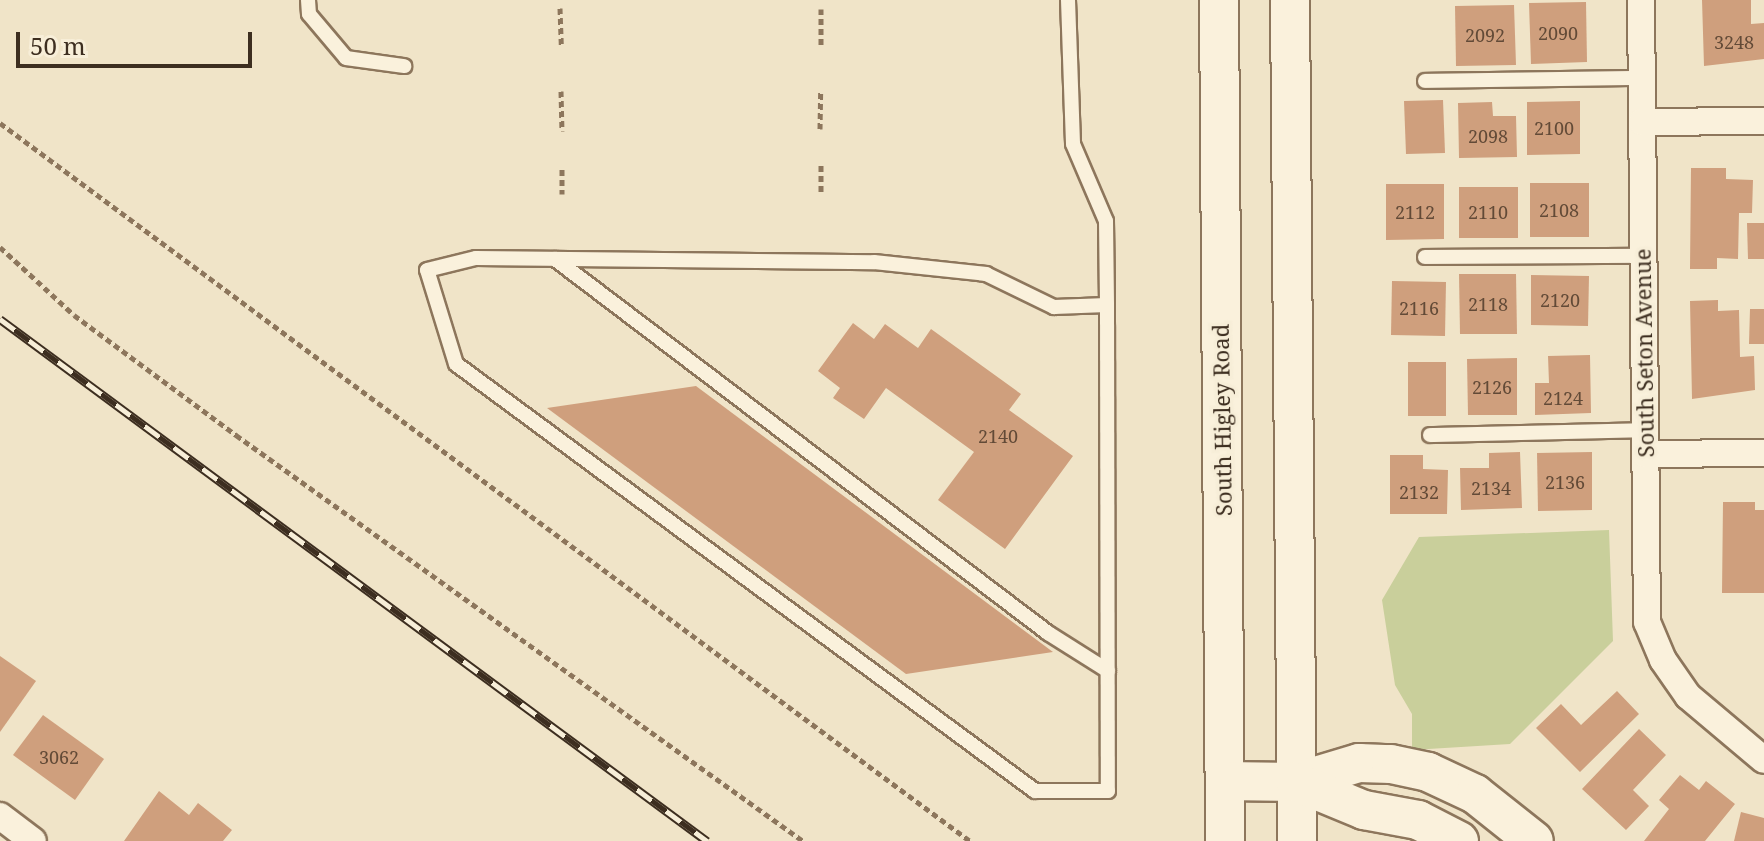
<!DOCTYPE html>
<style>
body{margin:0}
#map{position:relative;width:1764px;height:841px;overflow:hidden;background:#f0e4c8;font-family:"Noto Serif",serif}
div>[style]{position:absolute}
.green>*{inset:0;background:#c9cf9b}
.building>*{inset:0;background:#cf9f7d}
.path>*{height:5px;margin-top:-2.5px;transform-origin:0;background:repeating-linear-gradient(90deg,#8d765c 0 6px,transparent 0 10px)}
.roads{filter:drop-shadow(2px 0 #8d765c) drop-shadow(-2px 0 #8d765c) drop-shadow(0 2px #8d765c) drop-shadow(0 -2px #8d765c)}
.lane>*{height:14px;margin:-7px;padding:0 7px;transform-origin:7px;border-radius:7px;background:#faf1dc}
.street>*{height:26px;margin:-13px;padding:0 13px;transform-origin:13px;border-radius:13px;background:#faf1dc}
.secondary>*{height:38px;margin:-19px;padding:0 19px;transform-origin:19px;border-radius:19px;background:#faf1dc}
.rail>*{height:9px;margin-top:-4.5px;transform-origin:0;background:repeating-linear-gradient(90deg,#f7eed8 0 18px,#3d2e20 0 36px);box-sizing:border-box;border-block:2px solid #3d2e20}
span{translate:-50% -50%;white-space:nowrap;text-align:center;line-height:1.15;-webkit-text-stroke:7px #f7eed8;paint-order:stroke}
.number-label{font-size:18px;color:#624a37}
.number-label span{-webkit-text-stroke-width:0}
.street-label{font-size:22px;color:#3d2e20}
.scale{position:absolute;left:16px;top:32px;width:236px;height:36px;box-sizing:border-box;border:4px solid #3d2e20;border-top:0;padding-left:10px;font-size:24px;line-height:28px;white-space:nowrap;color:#3d2e20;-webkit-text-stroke:6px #f7eed8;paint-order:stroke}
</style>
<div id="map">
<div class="green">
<div style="clip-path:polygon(1609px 530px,1613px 641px,1510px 744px,1412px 750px,1412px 714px,1395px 685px,1382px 600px,1419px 537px)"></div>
</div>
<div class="building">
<div style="clip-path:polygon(1702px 0,1751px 0,1751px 24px,1764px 23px,1764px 59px,1704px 66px)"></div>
<div style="clip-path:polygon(1586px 2px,1587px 62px,1531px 64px,1529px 3px)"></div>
<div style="clip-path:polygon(1514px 5px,1516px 65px,1456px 66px,1455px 6px)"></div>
<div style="clip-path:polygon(1443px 100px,1445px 153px,1406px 154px,1404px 101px)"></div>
<div style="clip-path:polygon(1580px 101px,1580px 154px,1527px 155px,1527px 102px)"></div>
<div style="clip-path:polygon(1492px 102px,1493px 116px,1516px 116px,1517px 157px,1459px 158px,1458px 103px)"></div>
<div style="clip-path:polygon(1691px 168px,1726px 168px,1726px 179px,1753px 180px,1752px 213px,1739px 213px,1738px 259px,1717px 258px,1717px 269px,1690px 269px)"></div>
<div style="clip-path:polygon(1530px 183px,1589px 183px,1589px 237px,1530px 237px)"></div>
<div style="clip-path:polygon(1386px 184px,1444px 184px,1444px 239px,1386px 240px)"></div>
<div style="clip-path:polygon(1459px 187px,1518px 187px,1518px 238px,1459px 238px)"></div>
<div style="clip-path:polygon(1747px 223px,1764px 223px,1764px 259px,1748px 259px)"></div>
<div style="clip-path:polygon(1459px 274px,1516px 274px,1517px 334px,1460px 334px)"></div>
<div style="clip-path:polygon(1531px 275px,1589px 276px,1588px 326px,1531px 325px)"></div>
<div style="clip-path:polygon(1392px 281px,1446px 282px,1445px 336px,1391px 335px)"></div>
<div style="clip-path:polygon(1718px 300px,1718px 311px,1739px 310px,1740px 357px,1754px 356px,1755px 390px,1692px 399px,1690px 301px)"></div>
<div style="clip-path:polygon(1750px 309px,1764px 309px,1764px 344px,1749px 344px)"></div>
<div style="clip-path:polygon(853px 323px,874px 339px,885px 324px,918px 348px,931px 329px,1021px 394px,1009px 410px,1073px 456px,1005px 549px,938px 500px,974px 452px,886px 388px,864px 419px,833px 398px,840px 388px,818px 371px)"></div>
<div style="clip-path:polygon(1590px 355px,1591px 413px,1535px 415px,1535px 383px,1549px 383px,1548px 356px)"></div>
<div style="clip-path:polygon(1517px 358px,1517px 415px,1468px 415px,1467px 359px)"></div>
<div style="clip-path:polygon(1408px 362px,1446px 362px,1446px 416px,1408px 416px)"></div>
<div style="clip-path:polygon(696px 386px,1053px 652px,906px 674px,547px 408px)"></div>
<div style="clip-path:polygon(1520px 452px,1522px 508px,1461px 510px,1460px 468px,1489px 468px,1489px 453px)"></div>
<div style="clip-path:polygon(1592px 452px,1592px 510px,1538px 511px,1537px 453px)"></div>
<div style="clip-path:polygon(1390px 455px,1423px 455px,1423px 469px,1448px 470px,1447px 514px,1390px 514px)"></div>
<div style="clip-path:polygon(1723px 502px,1755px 502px,1755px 510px,1764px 510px,1764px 593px,1722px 593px)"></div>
<div style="clip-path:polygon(0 656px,36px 681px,0 732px)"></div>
<div style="clip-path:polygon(1617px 691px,1639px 714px,1580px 772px,1536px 728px,1561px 704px,1581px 725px)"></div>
<div style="clip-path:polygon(43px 715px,104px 759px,75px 800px,13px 755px)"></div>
<div style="clip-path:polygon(1639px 729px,1666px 755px,1633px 790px,1649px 806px,1626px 830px,1582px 789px)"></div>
<div style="clip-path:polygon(1680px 775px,1699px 790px,1706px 781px,1735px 804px,1705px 841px,1644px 841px,1669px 809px,1659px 800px)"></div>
<div style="clip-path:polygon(159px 791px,189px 815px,198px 803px,232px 830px,223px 841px,124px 841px)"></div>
<div style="clip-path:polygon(1741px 812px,1764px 818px,1764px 841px,1734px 841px)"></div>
</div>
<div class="path">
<div style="left:560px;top:8px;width:38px;rotate:88deg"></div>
<div style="left:821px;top:9px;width:36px;rotate:90deg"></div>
<div style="left:561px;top:91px;width:40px;rotate:88.6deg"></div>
<div style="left:0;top:123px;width:1207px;rotate:36.51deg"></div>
<div style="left:820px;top:129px;width:39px;rotate:-89deg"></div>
<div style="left:821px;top:165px;width:28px;rotate:90deg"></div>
<div style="left:562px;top:169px;width:25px;rotate:90deg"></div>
<div style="left:0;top:247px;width:100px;rotate:42.6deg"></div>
<div style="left:74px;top:315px;width:202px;rotate:36.5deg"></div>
<div style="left:236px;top:435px;width:697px;rotate:35.6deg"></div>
</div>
<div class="roads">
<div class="lane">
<div style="left:308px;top:0;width:14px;rotate:86deg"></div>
<div style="left:309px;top:14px;width:57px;rotate:49.9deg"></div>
<div style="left:346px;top:58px;width:59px;rotate:7.9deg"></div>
<div style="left:1068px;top:0;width:144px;rotate:88deg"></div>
<div style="left:1073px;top:144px;width:84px;rotate:66.8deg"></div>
<div style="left:1106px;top:221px;width:84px;rotate:89.3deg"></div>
<div style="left:1107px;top:305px;width:486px;rotate:89.9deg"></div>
<div style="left:1108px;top:791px;width:73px;rotate:180deg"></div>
<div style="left:1035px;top:791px;width:719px;rotate:-143.59deg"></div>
<div style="left:456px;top:364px;width:98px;rotate:-107.1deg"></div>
<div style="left:427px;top:270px;width:50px;rotate:-13.8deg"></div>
<div style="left:476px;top:258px;width:398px;rotate:0.6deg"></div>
<div style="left:874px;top:262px;width:113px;rotate:6.1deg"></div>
<div style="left:986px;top:274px;width:76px;rotate:25.9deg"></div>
<div style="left:1054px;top:307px;width:53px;rotate:-2.2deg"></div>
<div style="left:1425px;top:81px;width:217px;rotate:-0.8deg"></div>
<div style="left:1425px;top:257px;width:218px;rotate:-0.3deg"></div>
<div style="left:555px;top:259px;width:619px;rotate:37.18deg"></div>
<div style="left:1048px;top:633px;width:71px;rotate:32.3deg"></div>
<div style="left:1430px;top:435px;width:215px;rotate:-1.3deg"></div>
</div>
<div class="street">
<div style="left:1641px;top:0;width:622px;rotate:89.45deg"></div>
<div style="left:1647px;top:622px;width:41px;rotate:67.2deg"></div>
<div style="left:1663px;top:660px;width:44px;rotate:55.2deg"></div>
<div style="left:1688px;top:696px;width:99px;rotate:40.1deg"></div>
<div style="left:1642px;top:122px;width:122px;rotate:-0.5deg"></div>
<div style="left:1645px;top:454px;width:119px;rotate:-0.5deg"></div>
<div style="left:0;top:816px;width:41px;rotate:37.1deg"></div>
</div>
<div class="secondary">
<div style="left:1219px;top:0;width:841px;rotate:89.59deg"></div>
<div style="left:1290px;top:0;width:841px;rotate:89.52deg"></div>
<div style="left:1225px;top:781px;width:71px;rotate:0.8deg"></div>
<div style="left:1296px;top:782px;width:66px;rotate:-16.8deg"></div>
<div style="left:1359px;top:763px;width:32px;rotate:2deg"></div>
<div style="left:1391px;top:764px;width:38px;rotate:12deg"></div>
<div style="left:1428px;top:772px;width:52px;rotate:25.1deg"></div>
<div style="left:1475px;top:794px;width:75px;rotate:38.5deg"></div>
<div style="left:1296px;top:782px;width:74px;rotate:22.4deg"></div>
<div style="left:1364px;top:810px;width:55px;rotate:10.5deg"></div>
<div style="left:1418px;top:820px;width:46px;rotate:27.1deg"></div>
</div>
</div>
<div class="rail">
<div style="left:0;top:319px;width:879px;rotate:36.44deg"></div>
</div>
<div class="number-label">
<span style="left:1558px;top:33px">2090</span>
<span style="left:1485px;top:35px">2092</span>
<span style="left:1734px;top:42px">3248</span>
<span style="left:1554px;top:128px">2100</span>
<span style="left:1488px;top:136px">2098</span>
<span style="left:1559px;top:210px">2108</span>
<span style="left:1415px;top:212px">2112</span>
<span style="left:1488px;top:212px">2110</span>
<span style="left:1560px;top:300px">2120</span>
<span style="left:1488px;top:304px">2118</span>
<span style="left:1419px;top:308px">2116</span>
<span style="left:1492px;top:387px">2126</span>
<span style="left:1563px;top:398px">2124</span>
<span style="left:998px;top:436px">2140</span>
<span style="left:1565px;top:482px">2136</span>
<span style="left:1491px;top:488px">2134</span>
<span style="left:1419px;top:492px">2132</span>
<span style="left:59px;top:757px">3062</span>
</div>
<div class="street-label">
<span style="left:1644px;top:353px;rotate:-91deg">South Seton Avenue</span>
<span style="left:1222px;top:420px;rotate:-91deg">South Higley Road</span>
</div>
<div class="scale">50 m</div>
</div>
